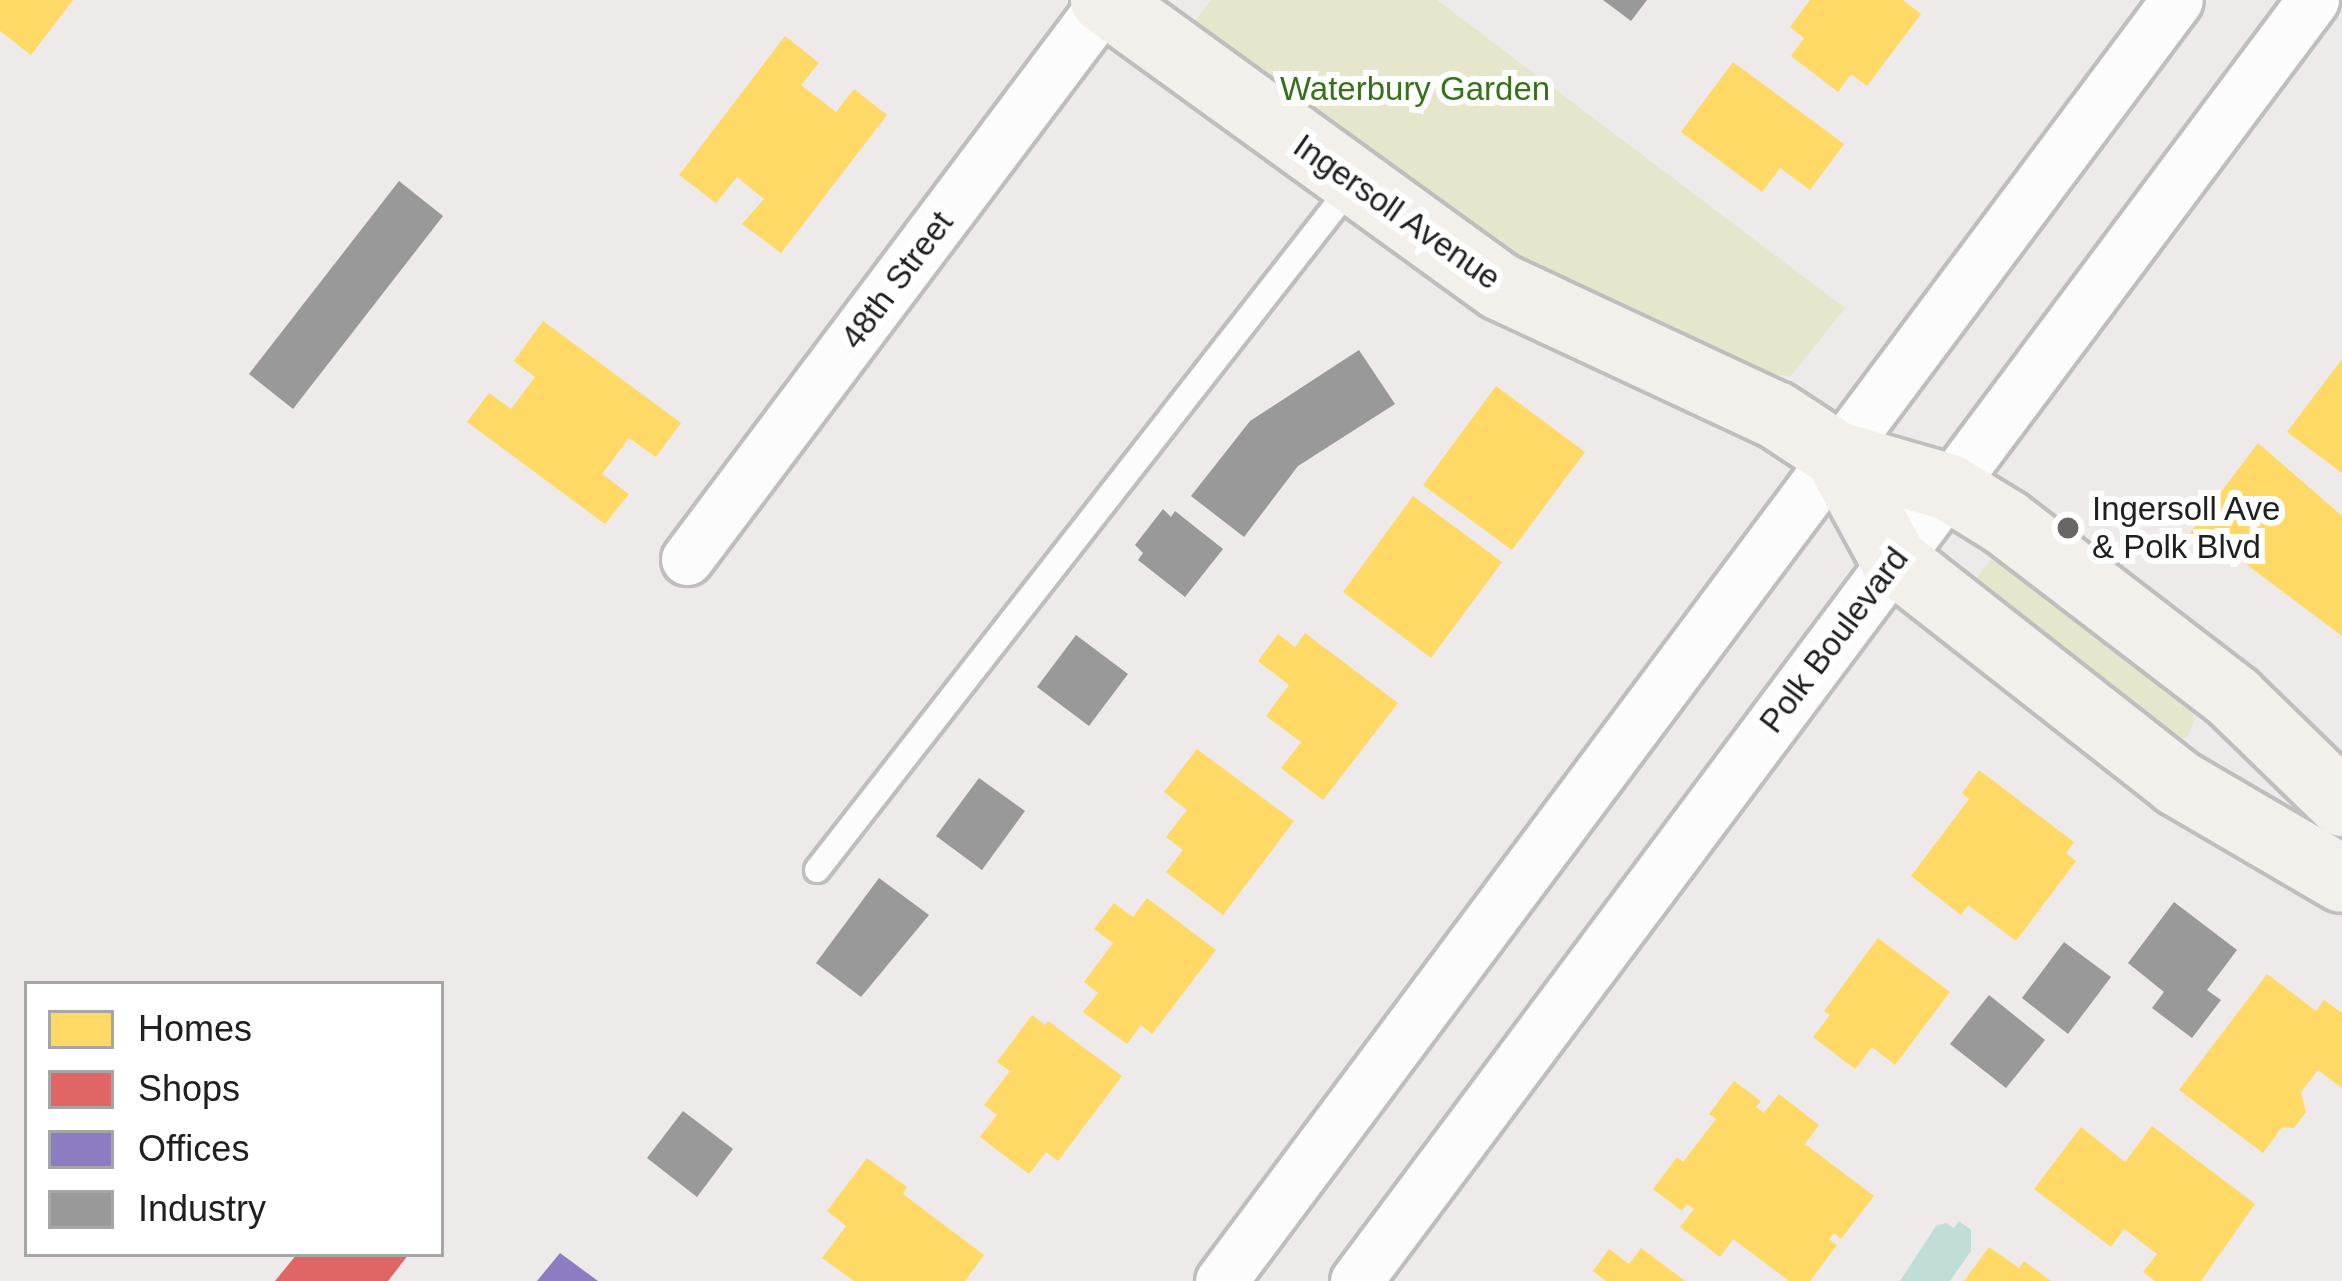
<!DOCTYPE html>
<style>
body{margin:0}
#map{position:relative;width:2342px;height:1281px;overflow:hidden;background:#edeae9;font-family:Helvetica,sans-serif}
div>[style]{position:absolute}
.grass>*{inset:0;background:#e5e6cb}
.water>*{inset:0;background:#c0ddd8}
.homes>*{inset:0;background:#ffd966}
.shops>*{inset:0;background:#e06666}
.offices>*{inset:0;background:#8e7cc3}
.industry>*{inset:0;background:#999}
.roads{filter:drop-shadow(3px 0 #bfbebe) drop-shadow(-3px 0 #bfbebe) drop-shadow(0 3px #bfbebe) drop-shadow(0 -3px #bfbebe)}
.lane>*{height:24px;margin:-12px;padding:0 12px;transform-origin:12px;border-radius:12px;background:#fcfcfc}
.street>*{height:51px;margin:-25.5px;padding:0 25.5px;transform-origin:25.5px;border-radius:25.5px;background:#fcfcfc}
.secondary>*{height:66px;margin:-33px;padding:0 33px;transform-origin:33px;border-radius:33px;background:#f3f0ec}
.dots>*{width:33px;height:33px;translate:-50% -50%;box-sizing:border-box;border:6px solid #fff;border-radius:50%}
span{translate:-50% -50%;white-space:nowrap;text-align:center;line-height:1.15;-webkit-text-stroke:12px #fff;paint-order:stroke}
.park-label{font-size:33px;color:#357319}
.street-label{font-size:33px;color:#202020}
.poi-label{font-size:33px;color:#202020}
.left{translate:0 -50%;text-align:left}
.legend{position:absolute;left:24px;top:981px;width:420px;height:276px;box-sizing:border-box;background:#fff;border:3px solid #a6a6a6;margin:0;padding:15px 21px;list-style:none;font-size:36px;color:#202020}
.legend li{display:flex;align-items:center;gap:24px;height:60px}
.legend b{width:60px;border:3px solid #a6a6a6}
</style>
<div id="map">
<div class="grass">
<div style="clip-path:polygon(1211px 0,1437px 0,1845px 308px,1791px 376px,1771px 374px,1515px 263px,1193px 24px)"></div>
<div style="clip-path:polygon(1992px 558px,2189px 708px,2195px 719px,2188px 736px,2173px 743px,1968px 590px)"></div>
</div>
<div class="water">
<div style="clip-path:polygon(1959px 1221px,1971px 1230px,1971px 1251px,1950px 1281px,1900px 1281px,1936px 1226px,1946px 1223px,1954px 1228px)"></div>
</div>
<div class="homes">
<div style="clip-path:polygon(0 0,73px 0,31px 55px,0 31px)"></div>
<div style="clip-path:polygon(1810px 0,1903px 0,1921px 14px,1867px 86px,1851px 74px,1838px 92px,1791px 56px,1804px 38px,1790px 27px)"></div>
<div style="clip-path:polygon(785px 36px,819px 63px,801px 85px,836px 112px,854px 89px,887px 115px,781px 253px,742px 224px,764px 199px,737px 177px,716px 203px,679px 175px)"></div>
<div style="clip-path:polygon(1733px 62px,1844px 144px,1810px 190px,1780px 168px,1762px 192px,1681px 132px)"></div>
<div style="clip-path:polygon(543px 321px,681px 423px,656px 457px,629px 438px,602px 474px,629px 494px,605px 524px,467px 422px,489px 393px,511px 409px,535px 377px,514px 361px)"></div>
<div style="clip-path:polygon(2342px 359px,2342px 473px,2287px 432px)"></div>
<div style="clip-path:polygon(1496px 386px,1585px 452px,1512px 550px,1423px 485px)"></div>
<div style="clip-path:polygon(2258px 443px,2342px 516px,2342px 636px,2238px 558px,2232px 565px,2190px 533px)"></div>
<div style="clip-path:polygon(1413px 496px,1502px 562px,1431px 658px,1343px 592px)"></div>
<div style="clip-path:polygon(1305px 633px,1398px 703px,1323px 800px,1281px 768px,1301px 742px,1266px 716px,1289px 685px,1258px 661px,1278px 634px,1295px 647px)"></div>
<div style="clip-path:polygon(1197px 749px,1294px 821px,1223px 915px,1166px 872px,1183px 850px,1166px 837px,1187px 810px,1164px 792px)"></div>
<div style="clip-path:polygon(1979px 770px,2074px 842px,2066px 853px,2076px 861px,2016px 941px,1968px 905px,1961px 915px,1911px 876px,1969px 799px,1962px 793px)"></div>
<div style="clip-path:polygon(1147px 898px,1216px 950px,1152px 1034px,1141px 1025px,1127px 1044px,1083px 1012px,1098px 993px,1084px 982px,1113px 943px,1094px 929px,1114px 903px,1133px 917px)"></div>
<div style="clip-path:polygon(1878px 938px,1950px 992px,1895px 1065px,1872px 1047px,1855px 1069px,1813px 1037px,1830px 1015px,1824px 1011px)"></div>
<div style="clip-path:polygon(2267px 974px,2316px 1011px,2324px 1000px,2342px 1013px,2342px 1088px,2318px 1070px,2301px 1092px,2306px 1112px,2294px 1128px,2282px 1127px,2263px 1153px,2179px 1090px)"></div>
<div style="clip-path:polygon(1032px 1015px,1045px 1025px,1048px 1021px,1122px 1076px,1058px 1161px,1046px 1152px,1029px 1174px,980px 1137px,997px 1115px,984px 1105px,1010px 1071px,997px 1062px)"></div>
<div style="clip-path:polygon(1734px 1081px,1761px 1101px,1756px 1107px,1764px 1113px,1779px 1094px,1819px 1125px,1805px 1144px,1874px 1196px,1841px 1239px,1834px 1233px,1829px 1239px,1837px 1245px,1810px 1281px,1789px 1281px,1733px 1239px,1720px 1257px,1680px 1227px,1694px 1209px,1687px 1204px,1682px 1211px,1653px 1189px,1677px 1157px,1683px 1162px,1716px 1119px,1709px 1114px)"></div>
<div style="clip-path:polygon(2152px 1126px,2255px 1204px,2201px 1281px,2155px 1281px,2143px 1272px,2157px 1254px,2124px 1229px,2111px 1247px,2034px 1189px,2081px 1127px,2125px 1162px)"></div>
<div style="clip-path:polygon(867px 1158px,907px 1187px,903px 1194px,984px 1255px,965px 1281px,854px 1281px,822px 1258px,846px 1226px,827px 1211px)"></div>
<div style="clip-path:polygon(1989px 1247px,2019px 1268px,2024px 1261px,2051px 1281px,1964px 1281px)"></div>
<div style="clip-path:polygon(1641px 1248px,1685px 1281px,1606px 1281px,1593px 1271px,1609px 1249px,1629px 1264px)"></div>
</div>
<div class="shops">
<div style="clip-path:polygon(297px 1254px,409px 1254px,388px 1281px,275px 1281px)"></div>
</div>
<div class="offices">
<div style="clip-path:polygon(560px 1253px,598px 1281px,537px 1281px)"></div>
</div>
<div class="industry">
<div style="clip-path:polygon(1603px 0,1647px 0,1631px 21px)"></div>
<div style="clip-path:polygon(399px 181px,443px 216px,293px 409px,249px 374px)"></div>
<div style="clip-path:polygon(1359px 350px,1395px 404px,1298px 466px,1244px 537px,1191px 496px,1250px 421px)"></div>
<div style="clip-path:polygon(1163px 509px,1171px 517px,1175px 511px,1223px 549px,1185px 597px,1138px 560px,1143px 553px,1135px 545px)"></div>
<div style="clip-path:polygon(1076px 635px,1128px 674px,1089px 726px,1037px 687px)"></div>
<div style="clip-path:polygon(979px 778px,1025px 811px,982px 870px,936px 836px)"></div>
<div style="clip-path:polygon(879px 878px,929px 915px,861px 997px,816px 963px)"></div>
<div style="clip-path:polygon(2174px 902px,2237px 950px,2207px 990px,2221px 1000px,2192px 1038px,2152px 1008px,2164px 992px,2128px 963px)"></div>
<div style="clip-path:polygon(2064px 942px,2111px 977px,2068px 1034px,2022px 998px)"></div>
<div style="clip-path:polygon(1989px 995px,2045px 1040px,2006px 1088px,1950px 1044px)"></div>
<div style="clip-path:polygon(683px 1111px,733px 1149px,697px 1197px,647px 1158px)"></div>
</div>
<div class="roads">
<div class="lane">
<div style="left:817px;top:870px;width:871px;rotate:-52deg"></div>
</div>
<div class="street">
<div style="left:687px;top:559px;width:698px;rotate:-53.1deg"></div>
<div style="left:1221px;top:1281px;width:1598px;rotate:-53.27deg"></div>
<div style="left:1356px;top:1281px;width:1599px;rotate:-53.24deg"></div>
</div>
<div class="secondary">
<div style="left:1104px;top:0;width:490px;rotate:35.9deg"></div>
<div style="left:1501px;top:287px;width:303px;rotate:25deg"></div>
<div style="left:1776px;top:415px;width:73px;rotate:33.3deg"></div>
<div style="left:1837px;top:455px;width:116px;rotate:16.1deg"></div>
<div style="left:1948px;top:487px;width:67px;rotate:31.6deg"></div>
<div style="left:2005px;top:522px;width:289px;rotate:37.5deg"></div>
<div style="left:2234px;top:698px;width:151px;rotate:44.2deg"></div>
<div style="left:1837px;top:455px;width:119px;rotate:61.5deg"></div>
<div style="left:1894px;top:560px;width:361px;rotate:38.1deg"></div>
<div style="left:2178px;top:783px;width:190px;rotate:30.3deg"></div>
</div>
</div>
<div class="dots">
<div style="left:2068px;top:528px;background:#686766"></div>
</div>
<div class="park-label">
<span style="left:1415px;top:89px">Waterbury Garden</span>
</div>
<div class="street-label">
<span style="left:1397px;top:212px;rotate:35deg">Ingersoll Avenue</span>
<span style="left:897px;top:280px;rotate:-53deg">48th Street</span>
<span style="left:1834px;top:640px;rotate:-53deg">Polk Boulevard</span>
</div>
<div class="poi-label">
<span class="left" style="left:2092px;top:528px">Ingersoll Ave<br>&amp; Polk Blvd</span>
</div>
<ul class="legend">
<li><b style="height:33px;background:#ffd966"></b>Homes</li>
<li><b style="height:33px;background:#e06666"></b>Shops</li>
<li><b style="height:33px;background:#8e7cc3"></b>Offices</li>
<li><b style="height:33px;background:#999"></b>Industry</li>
</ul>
</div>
